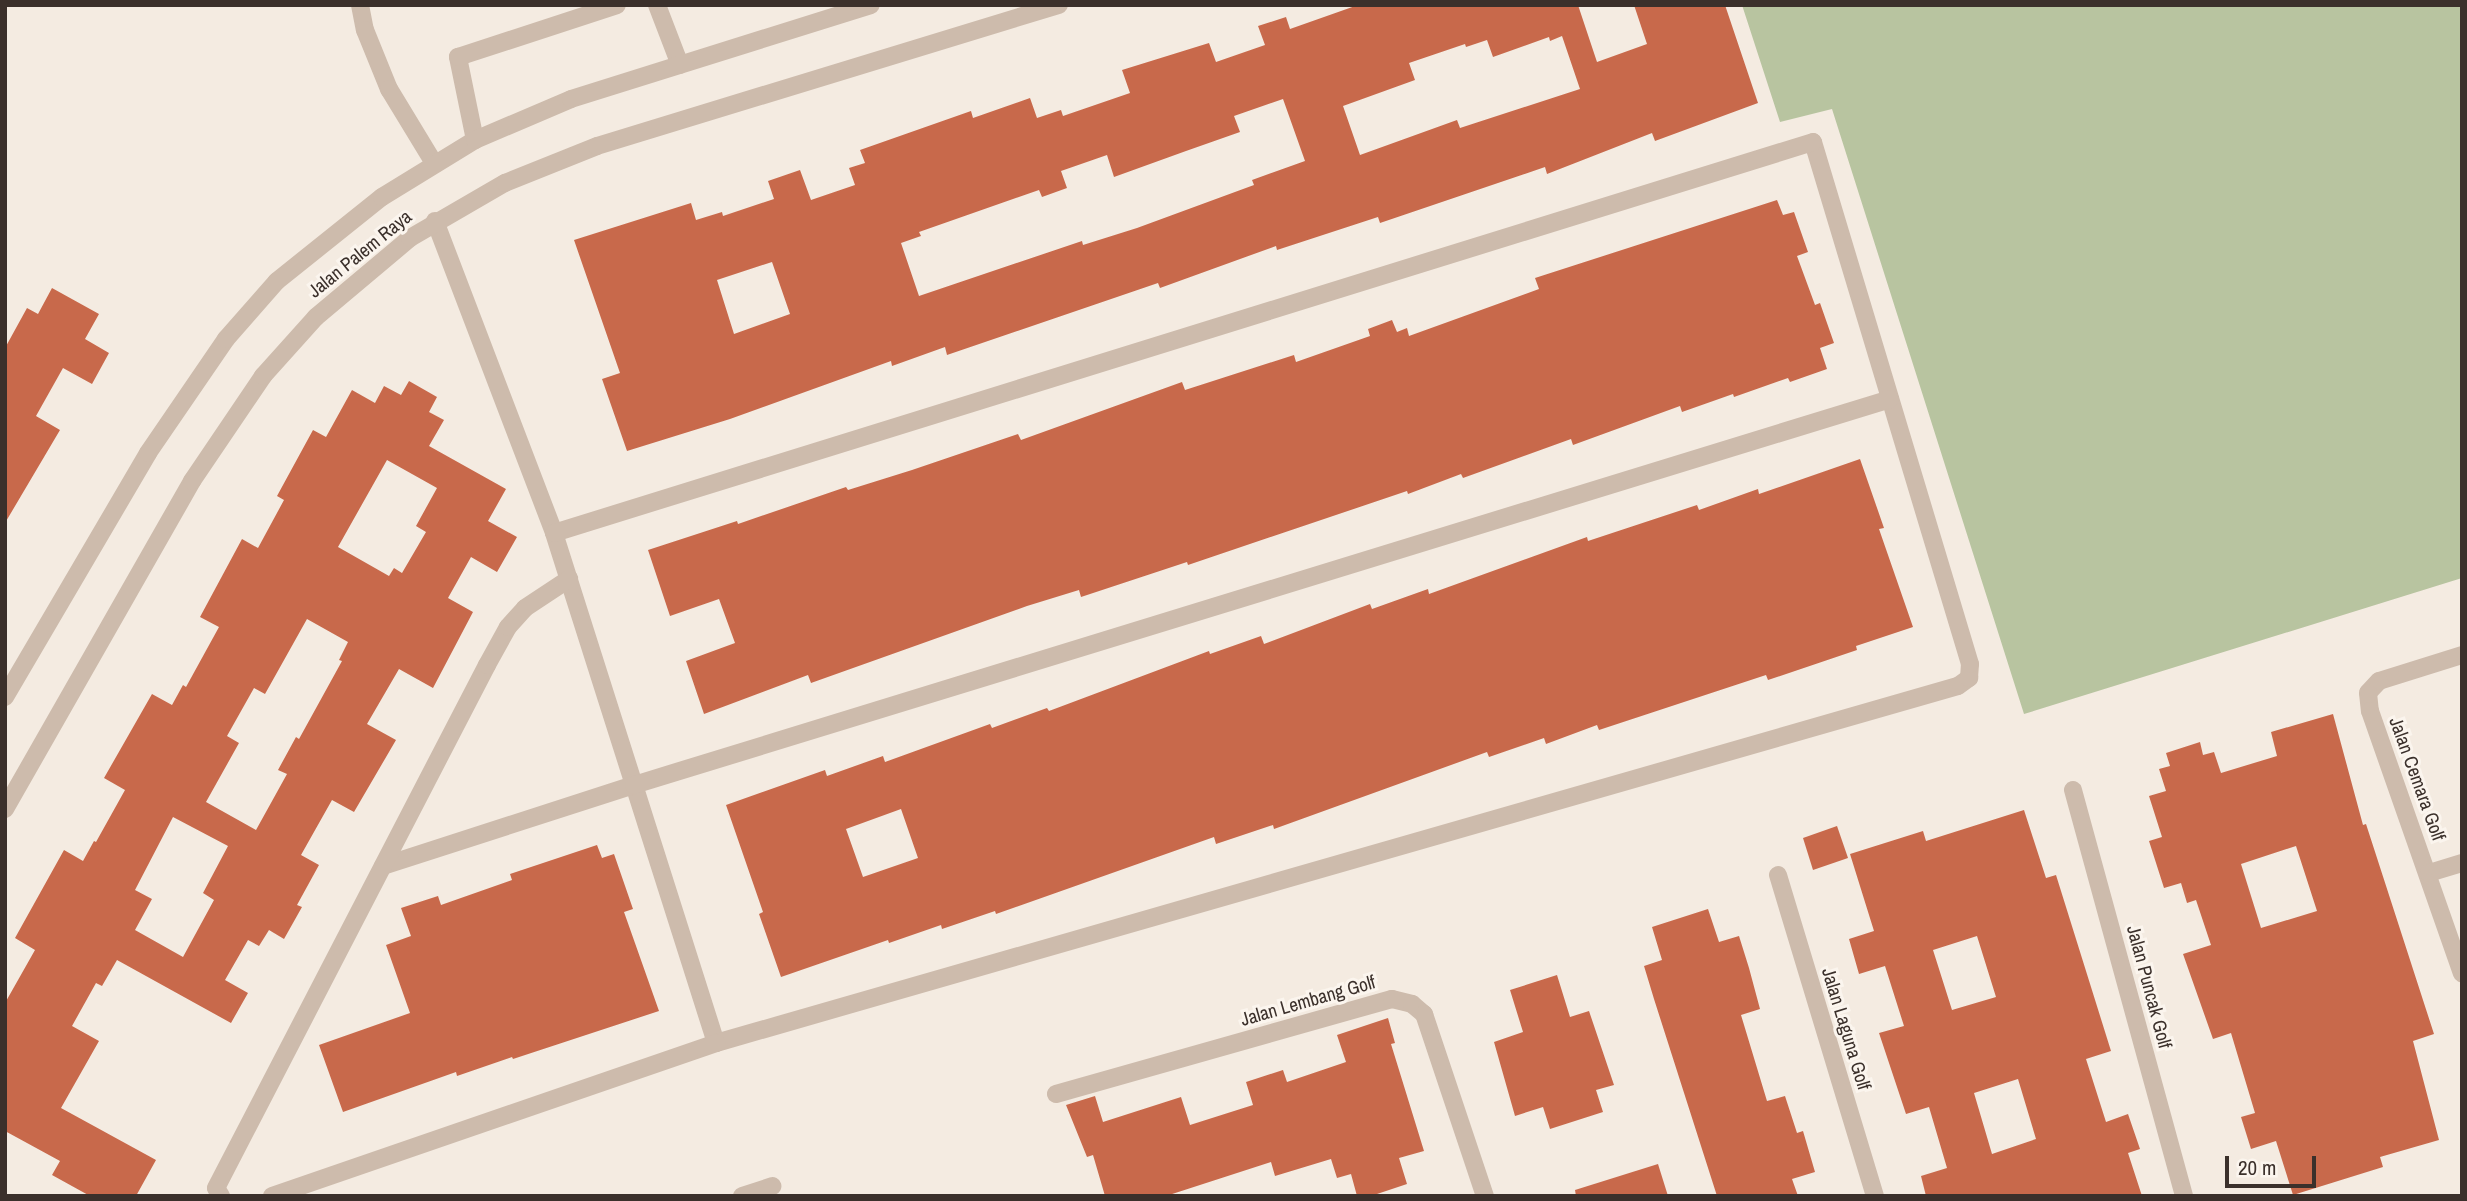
<!DOCTYPE html>
<style>
body{margin:0}
#map{position:relative;width:2467px;height:1201px;overflow:hidden;background:#f4ebe1;font-family:"Archivo Narrow",sans-serif}
div>[style]{position:absolute}
.green>*{inset:0;background:#b8c4a0}
.building>*{inset:0;background:#c8694b}
.minor>*{height:18px;margin:-9px;padding:0 9px;transform-origin:9px;border-radius:9px;background:#cdbbac}
span{translate:-50% -50%;white-space:nowrap;text-align:center;line-height:1.15;-webkit-text-stroke:6px #fbf5ee;paint-order:stroke}
.street-label{font-size:19px;color:#3b302b}
.frame{position:absolute;inset:0;border:7px solid #3b302b;pointer-events:none}
.scale{position:absolute;left:2225px;top:1156px;width:91px;height:32px;box-sizing:border-box;border:4px solid #3b302b;border-top:0;padding-left:9px;font-size:21px;line-height:24px;white-space:nowrap;color:#3b302b;-webkit-text-stroke:5px #fbf5ee;paint-order:stroke}
</style>
<div id="map">
<div class="green">
<div style="clip-path:polygon(1742px 5px,2462px 5px,2462px 578px,2024px 714px,1832px 109px,1780px 122px)"></div>
</div>
<div class="building">
<div style="clip-path:polygon(evenodd,1358px 5px,1578px 5px,1597px 62px,1647px 44px,1634px 5px,1725px 5px,1758px 103px,1655px 141px,1652px 133px,1547px 174px,1545px 167px,1380px 223px,1378px 217px,1277px 250px,1276px 246px,1160px 288px,1158px 283px,947px 355px,945px 347px,892px 366px,891px 361px,730px 419px,627px 451px,602px 379px,620px 373px,574px 240px,691px 203px,696px 220px,722px 212px,723px 216px,774px 199px,768px 181px,800px 170px,811px 200px,855px 185px,849px 168px,865px 163px,860px 150px,971px 111px,973px 118px,1030px 98px,1037px 118px,1061px 110px,1063px 116px,1130px 93px,1122px 70px,1209px 43px,1216px 62px,1265px 45px,1258px 26px,1286px 17px,1290px 29px,1358px 5px,1562px 36px,1580px 89px,1460px 128px,1457px 120px,1360px 155px,1343px 106px,1415px 80px,1409px 63px,1465px 44px,1466px 47px,1487px 40px,1493px 57px,1549px 37px,1550px 41px,1562px 36px,1358px 5px,1283px 99px,1305px 161px,1252px 180px,1254px 185px,1137px 228px,1083px 245px,1082px 241px,919px 296px,901px 243px,921px 236px,919px 232px,1039px 190px,1042px 197px,1067px 188px,1061px 171px,1107px 155px,1114px 177px,1186px 151px,1240px 132px,1234px 116px,1283px 99px,1358px 5px,772px 262px,790px 314px,734px 334px,717px 280px,772px 262px)"></div>
<div style="clip-path:polygon(1777px 200px,1783px 215px,1794px 212px,1808px 252px,1797px 256px,1815px 305px,1820px 303px,1834px 343px,1820px 348px,1827px 369px,1790px 382px,1788px 378px,1734px 397px,1733px 394px,1682px 412px,1680px 406px,1573px 445px,1571px 439px,1463px 478px,1461px 474px,1408px 494px,1407px 491px,1188px 565px,1187px 562px,1081px 597px,1079px 590px,1027px 606px,811px 683px,808px 675px,704px 714px,686px 661px,735px 643px,719px 599px,670px 616px,648px 550px,737px 521px,738px 524px,846px 487px,848px 490px,912px 470px,1018px 434px,1021px 440px,1182px 382px,1185px 390px,1294px 355px,1296px 362px,1370px 336px,1368px 329px,1392px 320px,1397px 332px,1407px 328px,1409px 336px,1539px 289px,1535px 278px)"></div>
<div style="clip-path:polygon(52px 288px,99px 314px,85px 339px,109px 353px,92px 384px,63px 368px,36px 416px,60px 430px,5px 523px,5px 348px,27px 308px,38px 314px)"></div>
<div style="clip-path:polygon(evenodd,409px 381px,437px 397px,429px 412px,444px 420px,429px 446px,506px 489px,488px 521px,517px 537px,497px 572px,471px 557px,448px 598px,473px 612px,433px 688px,399px 669px,367px 724px,396px 740px,354px 812px,332px 800px,301px 855px,319px 865px,297px 905px,302px 907px,284px 939px,269px 930px,259px 946px,248px 940px,225px 980px,248px 993px,231px 1023px,117px 960px,102px 986px,96px 983px,72px 1026px,99px 1041px,61px 1108px,156px 1160px,136px 1196px,90px 1196px,52px 1175px,60px 1161px,5px 1131px,5px 1003px,35px 950px,15px 938px,64px 850px,83px 861px,94px 841px,96px 842px,125px 790px,104px 778px,152px 694px,172px 705px,183px 685px,186px 687px,219px 627px,200px 617px,242px 539px,258px 548px,284px 500px,277px 496px,313px 430px,326px 437px,352px 390px,375px 403px,384px 386px,401px 395px,409px 381px,387px 460px,437px 488px,416px 526px,426px 532px,402px 573px,394px 568px,389px 576px,338px 547px,387px 460px,409px 381px,307px 619px,348px 642px,339px 660px,342px 661px,299px 739px,296px 737px,278px 770px,287px 774px,256px 830px,206px 802px,239px 743px,227px 736px,254px 688px,265px 694px,307px 619px,409px 381px,173px 817px,228px 846px,203px 893px,214px 900px,183px 957px,135px 930px,152px 899px,135px 890px,173px 817px)"></div>
<div style="clip-path:polygon(evenodd,1860px 459px,1884px 528px,1879px 529px,1913px 627px,1856px 646px,1857px 650px,1768px 680px,1766px 675px,1599px 730px,1597px 725px,1546px 744px,1544px 738px,1489px 757px,1487px 752px,1274px 829px,1273px 825px,1216px 844px,1214px 837px,996px 914px,995px 911px,942px 929px,941px 925px,889px 943px,888px 940px,781px 977px,759px 914px,763px 912px,726px 805px,825px 770px,827px 776px,883px 756px,885px 762px,990px 724px,992px 728px,1047px 708px,1049px 711px,1209px 651px,1210px 654px,1261px 636px,1264px 644px,1370px 604px,1372px 609px,1428px 589px,1429px 594px,1587px 537px,1588px 541px,1697px 505px,1699px 510px,1758px 489px,1759px 494px,1860px 459px,901px 809px,918px 858px,863px 877px,846px 829px,901px 809px)"></div>
<div style="clip-path:polygon(evenodd,2333px 714px,2363px 825px,2366px 824px,2434px 1034px,2413px 1041px,2439px 1140px,2380px 1157px,2383px 1167px,2293px 1195px,2276px 1141px,2251px 1149px,2241px 1117px,2255px 1113px,2231px 1033px,2213px 1039px,2183px 954px,2211px 945px,2196px 900px,2187px 903px,2181px 883px,2164px 888px,2149px 841px,2162px 837px,2149px 796px,2166px 791px,2159px 769px,2170px 766px,2166px 753px,2200px 742px,2203px 755px,2214px 752px,2221px 773px,2277px 756px,2271px 732px,2333px 714px,2296px 846px,2317px 911px,2261px 928px,2241px 864px,2296px 846px)"></div>
<div style="clip-path:polygon(evenodd,2024px 810px,2046px 878px,2056px 875px,2111px 1051px,2086px 1059px,2106px 1122px,2128px 1114px,2140px 1149px,2128px 1153px,2142px 1196px,1926px 1196px,1921px 1176px,1947px 1168px,1929px 1107px,1906px 1114px,1879px 1033px,1904px 1026px,1885px 966px,1859px 974px,1849px 939px,1874px 931px,1850px 854px,1923px 831px,1926px 841px,2024px 810px,1977px 936px,1996px 997px,1952px 1010px,1933px 950px,1977px 936px,2024px 810px,2018px 1079px,2036px 1139px,1992px 1154px,1974px 1093px,2018px 1079px)"></div>
<div style="clip-path:polygon(1837px 826px,1848px 858px,1813px 870px,1803px 838px)"></div>
<div style="clip-path:polygon(597px 845px,602px 858px,614px 854px,633px 909px,624px 912px,659px 1011px,513px 1059px,512px 1057px,457px 1076px,456px 1072px,343px 1112px,319px 1045px,410px 1013px,386px 945px,411px 936px,401px 908px,438px 896px,441px 905px,512px 880px,510px 874px)"></div>
<div style="clip-path:polygon(1708px 909px,1719px 942px,1739px 936px,1749px 968px,1760px 1009px,1741px 1015px,1767px 1101px,1785px 1096px,1797px 1133px,1803px 1131px,1815px 1172px,1792px 1179px,1798px 1196px,1717px 1196px,1654px 999px,1644px 966px,1662px 960px,1652px 927px)"></div>
<div style="clip-path:polygon(1557px 975px,1570px 1017px,1589px 1011px,1614px 1085px,1596px 1090px,1603px 1112px,1550px 1129px,1543px 1107px,1515px 1116px,1494px 1042px,1523px 1032px,1510px 990px)"></div>
<div style="clip-path:polygon(1388px 1018px,1395px 1043px,1391px 1044px,1424px 1151px,1399px 1158px,1407px 1184px,1371px 1196px,1357px 1196px,1351px 1174px,1337px 1178px,1331px 1159px,1275px 1176px,1271px 1162px,1166px 1196px,1105px 1196px,1093px 1155px,1087px 1157px,1066px 1105px,1095px 1096px,1103px 1122px,1181px 1097px,1190px 1125px,1253px 1105px,1246px 1082px,1283px 1070px,1287px 1082px,1346px 1062px,1337px 1035px)"></div>
<div style="clip-path:polygon(1658px 1164px,1668px 1196px,1576px 1196px,1575px 1190px)"></div>
</div>
<div class="minor">
<div style="left:360px;top:5px;width:25px;rotate:79deg"></div>
<div style="left:365px;top:30px;width:64px;rotate:67.9deg"></div>
<div style="left:389px;top:89px;width:87px;rotate:58.7deg"></div>
<div style="left:657px;top:5px;width:64px;rotate:69deg"></div>
<div style="left:475px;top:140px;width:85px;rotate:-101.6deg"></div>
<div style="left:458px;top:57px;width:167px;rotate:-18.1deg"></div>
<div style="left:435px;top:221px;width:334px;rotate:69.1deg"></div>
<div style="left:554px;top:533px;width:535px;rotate:72.38deg"></div>
<div style="left:716px;top:1043px;width:1292px;rotate:-16.04deg"></div>
<div style="left:1958px;top:686px;width:14px;rotate:-36deg"></div>
<div style="left:1969px;top:678px;width:14px;rotate:-86deg"></div>
<div style="left:1970px;top:664px;width:545px;rotate:-106.74deg"></div>
<div style="left:1813px;top:142px;width:1318px;rotate:162.75deg"></div>
<div style="left:2462px;top:655px;width:87px;rotate:162.6deg"></div>
<div style="left:2379px;top:681px;width:16px;rotate:133deg"></div>
<div style="left:2368px;top:693px;width:18px;rotate:84deg"></div>
<div style="left:2370px;top:711px;width:278px;rotate:70.7deg"></div>
<div style="left:5px;top:697px;width:283px;rotate:-59.6deg"></div>
<div style="left:148px;top:453px;width:138px;rotate:-55.6deg"></div>
<div style="left:226px;top:339px;width:77px;rotate:-48.7deg"></div>
<div style="left:277px;top:281px;width:134px;rotate:-38.7deg"></div>
<div style="left:382px;top:197px;width:109px;rotate:-31.5deg"></div>
<div style="left:475px;top:140px;width:104px;rotate:-23.1deg"></div>
<div style="left:571px;top:99px;width:314px;rotate:-17.4deg"></div>
<div style="left:2073px;top:790px;width:421px;rotate:74.7deg"></div>
<div style="left:5px;top:809px;width:378px;rotate:-60.3deg"></div>
<div style="left:192px;top:481px;width:127px;rotate:-55.9deg"></div>
<div style="left:263px;top:376px;width:79px;rotate:-48.1deg"></div>
<div style="left:316px;top:317px;width:123px;rotate:-40deg"></div>
<div style="left:410px;top:238px;width:110px;rotate:-30.1deg"></div>
<div style="left:505px;top:183px;width:99px;rotate:-21.9deg"></div>
<div style="left:597px;top:146px;width:483px;rotate:-17deg"></div>
<div style="left:383px;top:866px;width:264px;rotate:-17.9deg"></div>
<div style="left:634px;top:785px;width:1314px;rotate:-17.08deg"></div>
<div style="left:2429px;top:873px;width:34px;rotate:-17deg"></div>
<div style="left:1778px;top:875px;width:335px;rotate:73.2deg"></div>
<div style="left:1056px;top:1094px;width:349px;rotate:-15.8deg"></div>
<div style="left:1392px;top:999px;width:21px;rotate:14deg"></div>
<div style="left:1412px;top:1004px;width:16px;rotate:40deg"></div>
<div style="left:1424px;top:1014px;width:192px;rotate:71.5deg"></div>
<div style="left:221px;top:1196px;width:9px;rotate:-122deg"></div>
<div style="left:216px;top:1188px;width:589px;rotate:-62.61deg"></div>
<div style="left:487px;top:665px;width:43px;rotate:-61.1deg"></div>
<div style="left:508px;top:627px;width:25px;rotate:-48deg"></div>
<div style="left:525px;top:608px;width:53px;rotate:-33.4deg"></div>
<div style="left:272px;top:1196px;width:470px;rotate:-19deg"></div>
<div style="left:742px;top:1196px;width:32px;rotate:-18deg"></div>
</div>
<div class="street-label">
<span style="left:360px;top:254px;rotate:-39deg">Jalan Palem Raya</span>
<span style="left:2417px;top:779px;rotate:70deg">Jalan Cemara Golf</span>
<span style="left:2149px;top:987px;rotate:75deg">Jalan Puncak Golf</span>
<span style="left:1308px;top:1001px;rotate:-16deg">Jalan Lembang Golf</span>
<span style="left:1846px;top:1029px;rotate:73deg">Jalan Laguna Golf</span>
</div>
<div class="frame"></div>
<div class="scale">20 m</div>
</div>
